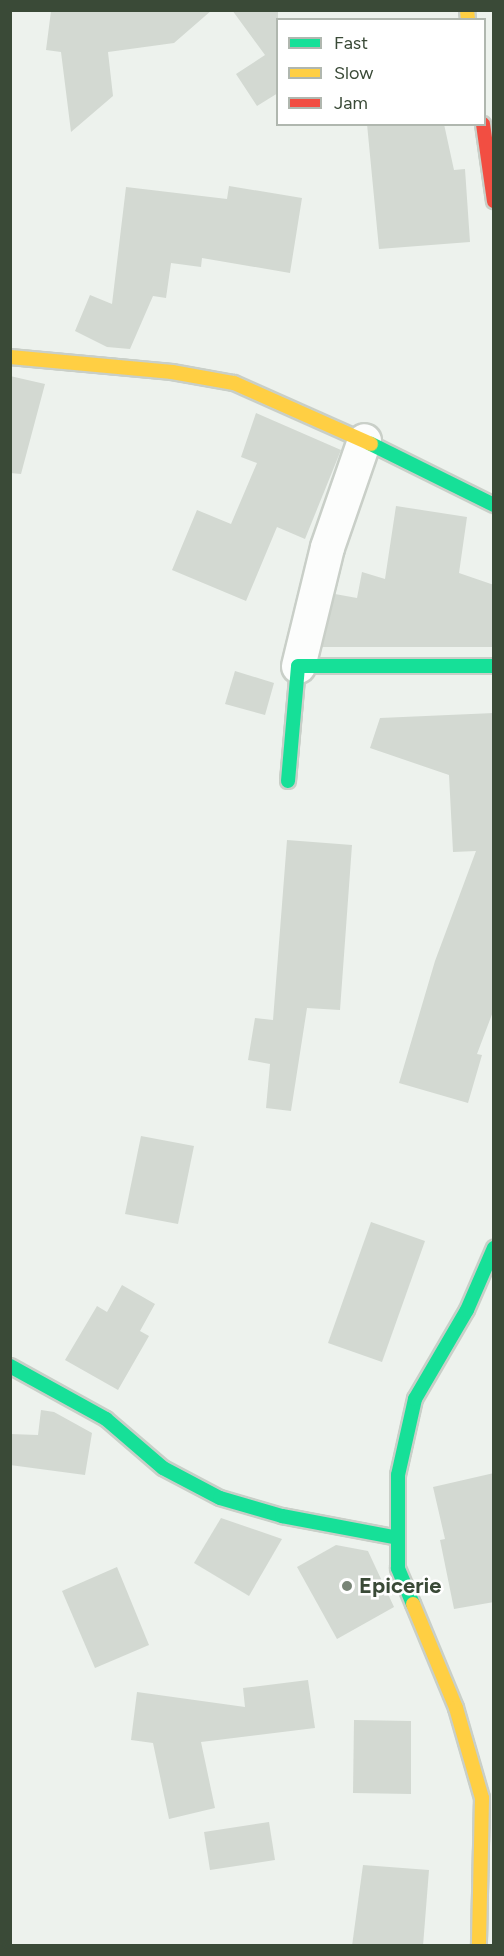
<!DOCTYPE html>
<style>
body{margin:0}
#map{position:relative;width:504px;height:1956px;overflow:hidden;background:#edf2ed;font-family:Figtree,sans-serif}
div>[style]{position:absolute}
.building>*{inset:0;background:#d3d9d2}
.roads{filter:drop-shadow(2px 0 #c9cfc8) drop-shadow(-2px 0 #c9cfc8) drop-shadow(0 2px #c9cfc8) drop-shadow(0 -2px #c9cfc8)}
.street>*{height:33px;margin:-16.5px;padding:0 16.5px;transform-origin:16.5px;border-radius:16.5px;background:#fcfdfc}
.fast>*{height:14px;margin:-7px;padding:0 7px;transform-origin:7px;border-radius:7px;background:#16e098}
.slow>*{height:14px;margin:-7px;padding:0 7px;transform-origin:7px;border-radius:7px;background:#ffcf43}
.jam>*{height:14px;margin:-7px;padding:0 7px;transform-origin:7px;border-radius:7px;background:#f24e42}
.dots>*{width:16px;height:16px;translate:-50% -50%;box-sizing:border-box;border:3px solid #fff;border-radius:50%}
span{translate:-50% -50%;white-space:nowrap;text-align:center;line-height:1.15;-webkit-text-stroke:5px #fff;paint-order:stroke}
.poi-label{font-size:22px;color:#3a4a37;font-weight:700}
.left{translate:0 -50%;text-align:left}
.frame{position:absolute;inset:0;border:12px solid #3a4a37;pointer-events:none}
.legend{position:absolute;left:276px;top:18px;width:210px;height:108px;box-sizing:border-box;background:#fff;border:2px solid #b0b7af;margin:0;padding:8px 10px;list-style:none;font-size:18px;color:#3a4a37}
.legend li{display:flex;align-items:center;gap:12px;height:30px}
.legend b{width:30px;border:2px solid #b0b7af}
</style>
<div id="map">
<div class="building">
<div style="clip-path:polygon(212px 10px,174px 43px,108px 52px,113px 96px,71px 132px,61px 52px,46px 50px,51px 11px)"></div>
<div style="clip-path:polygon(232px 10px,278px 10px,278px 93px,257px 106px,236px 74px,265px 55px)"></div>
<div style="clip-path:polygon(367px 124px,444px 124px,454px 170px,465px 169px,470px 242px,379px 249px)"></div>
<div style="clip-path:polygon(229px 186px,302px 198px,290px 273px,202px 258px,201px 267px,171px 263px,166px 298px,153px 296px,130px 349px,107px 347px,75px 331px,90px 295px,112px 304px,126px 187px,227px 199px)"></div>
<div style="clip-path:polygon(10px 376px,45px 384px,21px 474px,10px 473px)"></div>
<div style="clip-path:polygon(256px 413px,341px 450px,305px 539px,277px 527px,246px 601px,172px 570px,197px 510px,231px 524px,257px 463px,241px 457px)"></div>
<div style="clip-path:polygon(396px 506px,467px 517px,459px 573px,494px 585px,494px 647px,322px 647px,335px 594px,357px 598px,362px 572px,385px 579px)"></div>
<div style="clip-path:polygon(235px 671px,274px 683px,265px 715px,225px 704px)"></div>
<div style="clip-path:polygon(494px 713px,494px 1009px,477px 1054px,482px 1055px,468px 1103px,399px 1083px,435px 961px,476px 851px,453px 852px,449px 775px,370px 748px,380px 718px)"></div>
<div style="clip-path:polygon(287px 840px,352px 845px,340px 1010px,307px 1008px,291px 1111px,266px 1108px,270px 1064px,248px 1060px,255px 1018px,273px 1020px)"></div>
<div style="clip-path:polygon(141px 1136px,194px 1146px,178px 1224px,125px 1214px)"></div>
<div style="clip-path:polygon(371px 1222px,425px 1241px,382px 1362px,328px 1343px)"></div>
<div style="clip-path:polygon(122px 1285px,155px 1304px,140px 1331px,149px 1336px,118px 1390px,65px 1360px,97px 1306px,107px 1312px)"></div>
<div style="clip-path:polygon(41px 1410px,54px 1412px,92px 1433px,85px 1475px,10px 1465px,10px 1434px,38px 1435px)"></div>
<div style="clip-path:polygon(494px 1473px,494px 1602px,454px 1609px,440px 1540px,445px 1539px,433px 1487px)"></div>
<div style="clip-path:polygon(221px 1518px,282px 1539px,249px 1596px,194px 1563px)"></div>
<div style="clip-path:polygon(336px 1545px,368px 1551px,394px 1607px,337px 1639px,297px 1567px)"></div>
<div style="clip-path:polygon(117px 1567px,149px 1645px,95px 1668px,62px 1591px)"></div>
<div style="clip-path:polygon(308px 1680px,315px 1728px,201px 1742px,215px 1808px,169px 1819px,153px 1743px,131px 1740px,137px 1692px,245px 1707px,243px 1688px)"></div>
<div style="clip-path:polygon(354px 1720px,411px 1721px,411px 1794px,353px 1793px)"></div>
<div style="clip-path:polygon(269px 1822px,275px 1860px,210px 1870px,204px 1832px)"></div>
<div style="clip-path:polygon(363px 1865px,429px 1870px,423px 1946px,352px 1946px)"></div>
</div>
<div class="roads">
<div class="street">
<div style="left:298px;top:666px;width:122px;rotate:-76.3deg"></div>
<div style="left:327px;top:547px;width:113px;rotate:-70.9deg"></div>
</div>
<div class="fast">
<div style="left:371px;top:444px;width:137px;rotate:26.4deg"></div>
<div style="left:288px;top:781px;width:115px;rotate:-85deg"></div>
<div style="left:298px;top:666px;width:196px"></div>
<div style="left:10px;top:1366px;width:110px;rotate:28.9deg"></div>
<div style="left:106px;top:1419px;width:75px;rotate:40.7deg"></div>
<div style="left:163px;top:1468px;width:64px;rotate:27.8deg"></div>
<div style="left:220px;top:1498px;width:65px;rotate:16.2deg"></div>
<div style="left:282px;top:1516px;width:118px;rotate:10.7deg"></div>
<div style="left:413px;top:1604px;width:39px;rotate:-113deg"></div>
<div style="left:398px;top:1568px;width:93px;rotate:-90deg"></div>
<div style="left:398px;top:1475px;width:78px;rotate:-77.4deg"></div>
<div style="left:415px;top:1399px;width:103px;rotate:-59.7deg"></div>
<div style="left:467px;top:1310px;width:68px;rotate:-66.5deg"></div>
</div>
<div class="slow">
<div style="left:467px;top:10px;width:10px;rotate:84deg"></div>
<div style="left:10px;top:357px;width:163px;rotate:5.3deg"></div>
<div style="left:172px;top:372px;width:63px;rotate:10.1deg"></div>
<div style="left:234px;top:383px;width:150px;rotate:24deg"></div>
<div style="left:413px;top:1604px;width:113px;rotate:67.5deg"></div>
<div style="left:456px;top:1708px;width:94px;rotate:73.9deg"></div>
<div style="left:482px;top:1798px;width:148px;rotate:91.2deg"></div>
</div>
<div class="jam">
<div style="left:483px;top:124px;width:78px;rotate:81.9deg"></div>
</div>
</div>
<div class="dots">
<div style="left:347px;top:1586px;background:#798577"></div>
</div>
<div class="poi-label">
<span class="left" style="left:359px;top:1586px">Epicerie</span>
</div>
<div class="frame"></div>
<ul class="legend">
<li><b style="height:8px;background:#16e098"></b>Fast</li>
<li><b style="height:8px;background:#ffcf43"></b>Slow</li>
<li><b style="height:8px;background:#f24e42"></b>Jam</li>
</ul>
</div>
